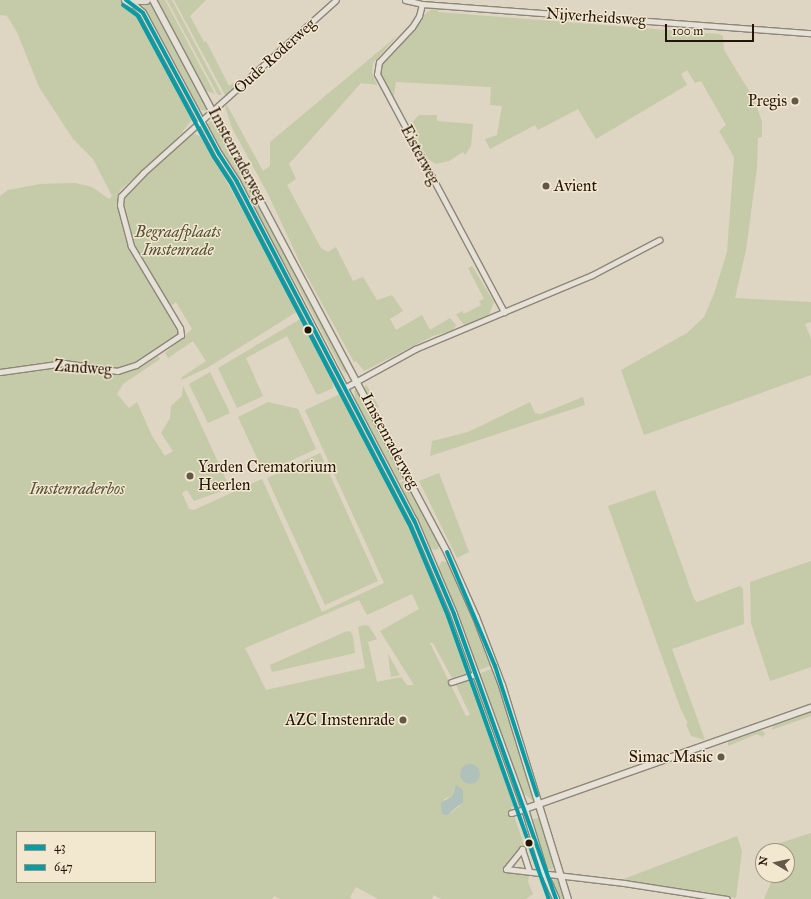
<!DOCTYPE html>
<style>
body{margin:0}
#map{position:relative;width:811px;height:899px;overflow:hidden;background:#ded5c2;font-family:"IM FELL Great Primer",serif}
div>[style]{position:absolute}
.green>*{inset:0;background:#c5caa8}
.water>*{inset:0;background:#afc1ba}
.round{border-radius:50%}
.roads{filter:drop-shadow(1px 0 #8d8679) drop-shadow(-1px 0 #8d8679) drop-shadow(0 1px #8d8679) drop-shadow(0 -1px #8d8679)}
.minor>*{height:5px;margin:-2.5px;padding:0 2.5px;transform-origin:2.5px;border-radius:2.5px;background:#e6e1d6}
.tertiary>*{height:6px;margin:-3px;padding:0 3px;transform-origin:3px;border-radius:3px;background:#e6e1d6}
.primary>*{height:8px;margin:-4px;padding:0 4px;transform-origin:4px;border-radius:4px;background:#e1dcd0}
.bus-1>*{height:4px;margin:-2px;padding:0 2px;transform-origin:2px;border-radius:2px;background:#079ca6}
.bus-2>*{height:4px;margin:-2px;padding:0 2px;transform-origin:2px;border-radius:2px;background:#079ca6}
.dots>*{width:11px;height:11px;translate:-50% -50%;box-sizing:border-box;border:2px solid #f2e7cf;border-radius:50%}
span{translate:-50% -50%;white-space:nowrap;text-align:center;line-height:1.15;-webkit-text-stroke:3px #f2e7cf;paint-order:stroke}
.street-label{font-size:16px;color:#231408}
.poi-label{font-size:16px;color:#231408}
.right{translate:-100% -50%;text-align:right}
.left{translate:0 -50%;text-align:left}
.park-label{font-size:16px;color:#555138;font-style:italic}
.legend{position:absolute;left:16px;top:831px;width:140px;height:52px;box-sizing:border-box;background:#f2e7cf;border:1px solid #9f937f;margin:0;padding:5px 7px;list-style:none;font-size:12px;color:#231408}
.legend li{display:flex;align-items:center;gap:8px;height:20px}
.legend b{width:20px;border:1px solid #9f937f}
.north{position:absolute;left:755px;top:843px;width:40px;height:40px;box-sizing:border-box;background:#f2e7cf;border:1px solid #9f937f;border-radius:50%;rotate:279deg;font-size:11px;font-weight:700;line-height:16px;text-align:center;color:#231408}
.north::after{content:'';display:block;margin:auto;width:14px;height:18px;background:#645849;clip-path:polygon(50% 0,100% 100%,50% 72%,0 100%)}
.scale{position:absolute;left:665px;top:24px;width:89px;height:18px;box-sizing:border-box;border:2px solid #231408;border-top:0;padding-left:5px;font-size:12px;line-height:14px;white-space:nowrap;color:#231408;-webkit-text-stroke:3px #f2e7cf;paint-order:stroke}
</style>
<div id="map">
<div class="green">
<div style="clip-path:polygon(evenodd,0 0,119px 0,141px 15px,194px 117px,175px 141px,120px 190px,117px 198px,118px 209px,132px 253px,179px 331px,178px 336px,141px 363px,116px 368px,116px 372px,138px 369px,158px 356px,160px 359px,123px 384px,117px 394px,129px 408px,137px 402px,152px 436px,165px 456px,173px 451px,161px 433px,170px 418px,171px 406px,182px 396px,183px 386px,230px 488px,194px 501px,187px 490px,182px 493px,189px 509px,194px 510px,262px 479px,322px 612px,384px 583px,305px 410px,342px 393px,415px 532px,468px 665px,467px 673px,452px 678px,433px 643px,430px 643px,466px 716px,470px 715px,456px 685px,468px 679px,475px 684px,517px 806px,511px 807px,525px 848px,517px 853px,514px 872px,529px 875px,528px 882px,533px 894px,526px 899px,441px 899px,434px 895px,432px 899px,378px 899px,356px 887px,350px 897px,352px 899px,280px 899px,274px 896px,272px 899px,0 899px,0 196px,8px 190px,40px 184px,75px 183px,92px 187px,109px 199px,112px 196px,93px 159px,73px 139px,39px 87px,17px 32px,7px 16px,0 15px,0 0,412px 594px,419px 609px,380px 631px,414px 685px,407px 685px,401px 677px,377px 682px,368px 642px,377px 639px,369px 626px,365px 625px,358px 627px,365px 668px,266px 690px,245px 648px,359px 600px,367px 615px,412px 594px,0 0,454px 788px,460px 806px,450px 813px,444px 799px,452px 796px,454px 788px,0 0,17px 832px,155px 832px,155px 882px,17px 882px,17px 832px)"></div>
<div style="clip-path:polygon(149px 0,208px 108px,206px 111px,199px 109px,139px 5px)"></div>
<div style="clip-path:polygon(158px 0,165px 0,215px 94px,204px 90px)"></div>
<div style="clip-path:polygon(167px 0,172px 0,222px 95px,218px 95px)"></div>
<div style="clip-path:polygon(174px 0,206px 0,190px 16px,204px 42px,206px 41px,229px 86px,240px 78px,240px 82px,225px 95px)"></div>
<div style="clip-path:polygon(432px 9px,438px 9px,438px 12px,719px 34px,723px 36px,724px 50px,754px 99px,762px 122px,762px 137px,758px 138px,757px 168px,746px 250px,735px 298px,811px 302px,811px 322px,805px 324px,811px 339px,811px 375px,644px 435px,621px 370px,687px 333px,704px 317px,714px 294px,727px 252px,734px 157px,719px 131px,726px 125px,701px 81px,695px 83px,687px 70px,681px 74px,687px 85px,596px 139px,578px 109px,538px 130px,535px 125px,490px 149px,485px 139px,497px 135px,502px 106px,490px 105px,491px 87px,396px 82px,394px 96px,381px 78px,382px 62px,419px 23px,422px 16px)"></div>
<div style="clip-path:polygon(397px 36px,373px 63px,372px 72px,377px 85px,361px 83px,289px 164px,296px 179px,287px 185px,321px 248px,328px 252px,336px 247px,353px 281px,363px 277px,377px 300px,392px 295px,403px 311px,390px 319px,396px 330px,422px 315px,430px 330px,450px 318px,456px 325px,453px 330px,433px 336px,364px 371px,356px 361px,354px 362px,302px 267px,268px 194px,232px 128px,225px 107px,227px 105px,263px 171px,270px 166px,270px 142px)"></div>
<div style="clip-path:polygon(419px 115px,437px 115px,437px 121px,473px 124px,471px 146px,465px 155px,463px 152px,449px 161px,436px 164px,428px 159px,410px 124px)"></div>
<div style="clip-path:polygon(210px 121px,216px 124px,351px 377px,342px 370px,299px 288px,223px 157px,206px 126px)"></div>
<div style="clip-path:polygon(195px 134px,200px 136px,214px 159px,298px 311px,207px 368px,181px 380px,182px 377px,206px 361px,193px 341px,168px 358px,165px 353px,192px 329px,176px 302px,169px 307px,137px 256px,129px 235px,121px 202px,129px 189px,188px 135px)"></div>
<div style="clip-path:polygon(472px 266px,494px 302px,489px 315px,465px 326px,456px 315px,462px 311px,464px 314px,481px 305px,479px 301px,484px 299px,468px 268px)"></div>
<div style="clip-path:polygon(302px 318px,332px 376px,333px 388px,317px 395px,287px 336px,246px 358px,263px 396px,237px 408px,218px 368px)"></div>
<div style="clip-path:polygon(210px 372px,230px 413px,208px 423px,189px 384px)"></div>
<div style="clip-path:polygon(366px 384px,379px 407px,378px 408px,371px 404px,364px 390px)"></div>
<div style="clip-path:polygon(357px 387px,407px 477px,398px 481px,356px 402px,354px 391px)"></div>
<div style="clip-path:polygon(583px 397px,585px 405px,430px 456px,432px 441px,468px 432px,530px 402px,535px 413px,541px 414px)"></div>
<div style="clip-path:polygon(268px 402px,298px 409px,316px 449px,264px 473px,238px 417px)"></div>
<div style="clip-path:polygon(320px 453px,378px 581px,325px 605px,267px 478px)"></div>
<div style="clip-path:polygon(439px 473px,469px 552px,457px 558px,419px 481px)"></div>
<div style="clip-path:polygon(408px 479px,440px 546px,436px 550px,429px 548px,399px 483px)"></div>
<div style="clip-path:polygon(655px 490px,694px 599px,697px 602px,740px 586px,743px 589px,744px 624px,672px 649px,705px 740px,691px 736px,686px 724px,688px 723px,681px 710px,608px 506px)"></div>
<div style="clip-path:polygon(442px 561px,451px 564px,493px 665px,477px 671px,438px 568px)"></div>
<div style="clip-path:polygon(811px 561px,811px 667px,770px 681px,751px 623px,750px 582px)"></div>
<div style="clip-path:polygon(347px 631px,351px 632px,353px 637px,355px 653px,272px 672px,270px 665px)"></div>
<div style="clip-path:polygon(388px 654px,400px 675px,391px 677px)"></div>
<div style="clip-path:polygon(494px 668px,535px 800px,533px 801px,521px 791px,478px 674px)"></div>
<div style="clip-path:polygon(811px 712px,811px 716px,771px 730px,774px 725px)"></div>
<div style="clip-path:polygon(761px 730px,765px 733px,763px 737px,757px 734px,728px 746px,728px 741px)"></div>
<div style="clip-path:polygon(542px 817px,555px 862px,552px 870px,546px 868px,530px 820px)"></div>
<div style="clip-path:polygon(811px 833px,811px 899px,764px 899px,774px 875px,787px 875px,787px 851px,777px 851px,777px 844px)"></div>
<div style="clip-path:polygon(737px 836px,742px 851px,736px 898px,621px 880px)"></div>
<div style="clip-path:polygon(555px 878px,559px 880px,566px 899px,559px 899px,552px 884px)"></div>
</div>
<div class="water">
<div class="round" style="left:460px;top:764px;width:20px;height:20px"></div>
<div style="clip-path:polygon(456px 785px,463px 790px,463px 802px,447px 815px,442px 814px,441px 803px,452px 796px)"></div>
</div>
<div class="roads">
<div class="minor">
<div style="left:405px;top:0;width:17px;rotate:13deg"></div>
<div style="left:422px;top:4px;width:390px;rotate:4.3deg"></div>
<div style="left:422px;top:4px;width:12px;rotate:104deg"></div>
<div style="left:419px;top:16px;width:13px;rotate:122deg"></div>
<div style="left:412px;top:27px;width:48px;rotate:133.3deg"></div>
<div style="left:379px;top:62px;width:12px;rotate:99deg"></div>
<div style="left:377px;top:74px;width:270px;rotate:61.9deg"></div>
<div style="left:0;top:372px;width:65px;rotate:-8deg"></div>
<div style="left:64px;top:363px;width:54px;rotate:8.6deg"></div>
<div style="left:117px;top:371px;width:20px;rotate:-18deg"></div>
<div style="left:136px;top:365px;width:54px;rotate:-33.7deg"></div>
<div style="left:181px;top:335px;width:7px;rotate:-98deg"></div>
<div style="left:180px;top:328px;width:96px;rotate:-120.9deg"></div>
<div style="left:131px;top:246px;width:42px;rotate:-105deg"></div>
<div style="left:120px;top:205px;width:9px;rotate:-84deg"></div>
<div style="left:121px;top:196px;width:32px;rotate:-46deg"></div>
<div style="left:143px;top:173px;width:259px;rotate:-41.9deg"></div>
<div style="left:346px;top:387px;width:79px;rotate:-28.8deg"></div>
<div style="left:415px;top:349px;width:192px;rotate:-22.7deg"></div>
<div style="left:592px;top:275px;width:76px;rotate:-27.6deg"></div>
<div style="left:451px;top:682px;width:26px;rotate:-18deg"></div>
<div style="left:511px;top:813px;width:15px;rotate:-16deg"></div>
<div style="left:522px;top:849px;width:23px;rotate:72deg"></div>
<div style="left:506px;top:869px;width:119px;rotate:6.8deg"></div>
<div style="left:624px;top:883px;width:104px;rotate:8.8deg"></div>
<div style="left:506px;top:869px;width:26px;rotate:-51deg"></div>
</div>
<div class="tertiary">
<div style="left:153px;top:0;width:625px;rotate:61.96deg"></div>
<div style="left:447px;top:552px;width:71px;rotate:66deg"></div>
<div style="left:476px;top:617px;width:73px;rotate:69.1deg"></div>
<div style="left:502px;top:685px;width:224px;rotate:72.9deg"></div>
<div style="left:133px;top:4px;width:13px;rotate:42deg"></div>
<div style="left:143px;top:13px;width:160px;rotate:61.7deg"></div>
<div style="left:219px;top:154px;width:33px;rotate:57deg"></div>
<div style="left:237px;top:182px;width:382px;rotate:62.4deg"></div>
<div style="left:414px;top:520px;width:102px;rotate:66.9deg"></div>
<div style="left:454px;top:614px;width:208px;rotate:70deg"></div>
<div style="left:525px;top:809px;width:68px;rotate:72.9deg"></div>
<div style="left:545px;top:874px;width:27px;rotate:66deg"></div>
<div style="left:525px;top:809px;width:303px;rotate:-19.5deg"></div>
</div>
<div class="primary">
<div style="left:126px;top:0;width:8px;rotate:30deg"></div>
<div style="left:135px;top:0;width:11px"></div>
</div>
</div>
<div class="bus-1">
<div style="left:126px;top:0;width:21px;rotate:37deg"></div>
<div style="left:143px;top:13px;width:160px;rotate:61.7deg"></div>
<div style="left:219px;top:154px;width:33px;rotate:57deg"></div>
<div style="left:237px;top:182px;width:382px;rotate:62.4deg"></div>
<div style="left:414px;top:520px;width:102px;rotate:66.9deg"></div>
<div style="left:454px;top:614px;width:303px;rotate:70.3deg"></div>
<div style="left:447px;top:552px;width:124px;rotate:67.2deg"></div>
<div style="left:495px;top:666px;width:136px;rotate:72deg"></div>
</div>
<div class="bus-2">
<div style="left:123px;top:5px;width:19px;rotate:36deg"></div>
<div style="left:138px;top:16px;width:160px;rotate:61.7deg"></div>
<div style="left:214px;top:157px;width:33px;rotate:57deg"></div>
<div style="left:232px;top:185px;width:382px;rotate:62.4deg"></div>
<div style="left:409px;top:523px;width:101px;rotate:67.2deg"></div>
<div style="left:448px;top:616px;width:300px;rotate:70.4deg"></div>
</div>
<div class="dots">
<div style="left:795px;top:101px;background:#645849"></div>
<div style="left:546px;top:186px;background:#645849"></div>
<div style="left:308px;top:330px;background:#231408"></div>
<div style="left:190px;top:476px;background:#645849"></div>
<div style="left:403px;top:720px;background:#645849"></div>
<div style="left:721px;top:757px;background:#645849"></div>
<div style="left:529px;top:843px;background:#231408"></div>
</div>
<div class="street-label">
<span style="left:596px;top:17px;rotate:4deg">Nijverheidsweg</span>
<span style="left:275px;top:56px;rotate:-42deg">Oude Roderweg</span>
<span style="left:237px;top:155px;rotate:62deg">Imstenraderweg</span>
<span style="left:420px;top:155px;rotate:62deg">Eisterweg</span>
<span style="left:83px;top:368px;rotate:4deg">Zandweg</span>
<span style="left:390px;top:441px;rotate:62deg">Imstenraderweg</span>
</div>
<div class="poi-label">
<span class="right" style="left:787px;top:101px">Pregis</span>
<span class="left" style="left:554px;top:186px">Avient</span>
<span class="left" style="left:198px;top:476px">Yarden Crematorium<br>Heerlen</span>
<span class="right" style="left:395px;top:720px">AZC Imstenrade</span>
<span class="right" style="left:713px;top:757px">Simac Masic</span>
</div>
<div class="park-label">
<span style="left:178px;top:241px">Begraafplaats<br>Imstenrade</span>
<span style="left:77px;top:489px">Imstenraderbos</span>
</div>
<ul class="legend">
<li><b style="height:5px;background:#079ca6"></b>43</li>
<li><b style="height:5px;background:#079ca6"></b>647</li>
</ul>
<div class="north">N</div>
<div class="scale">100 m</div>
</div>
